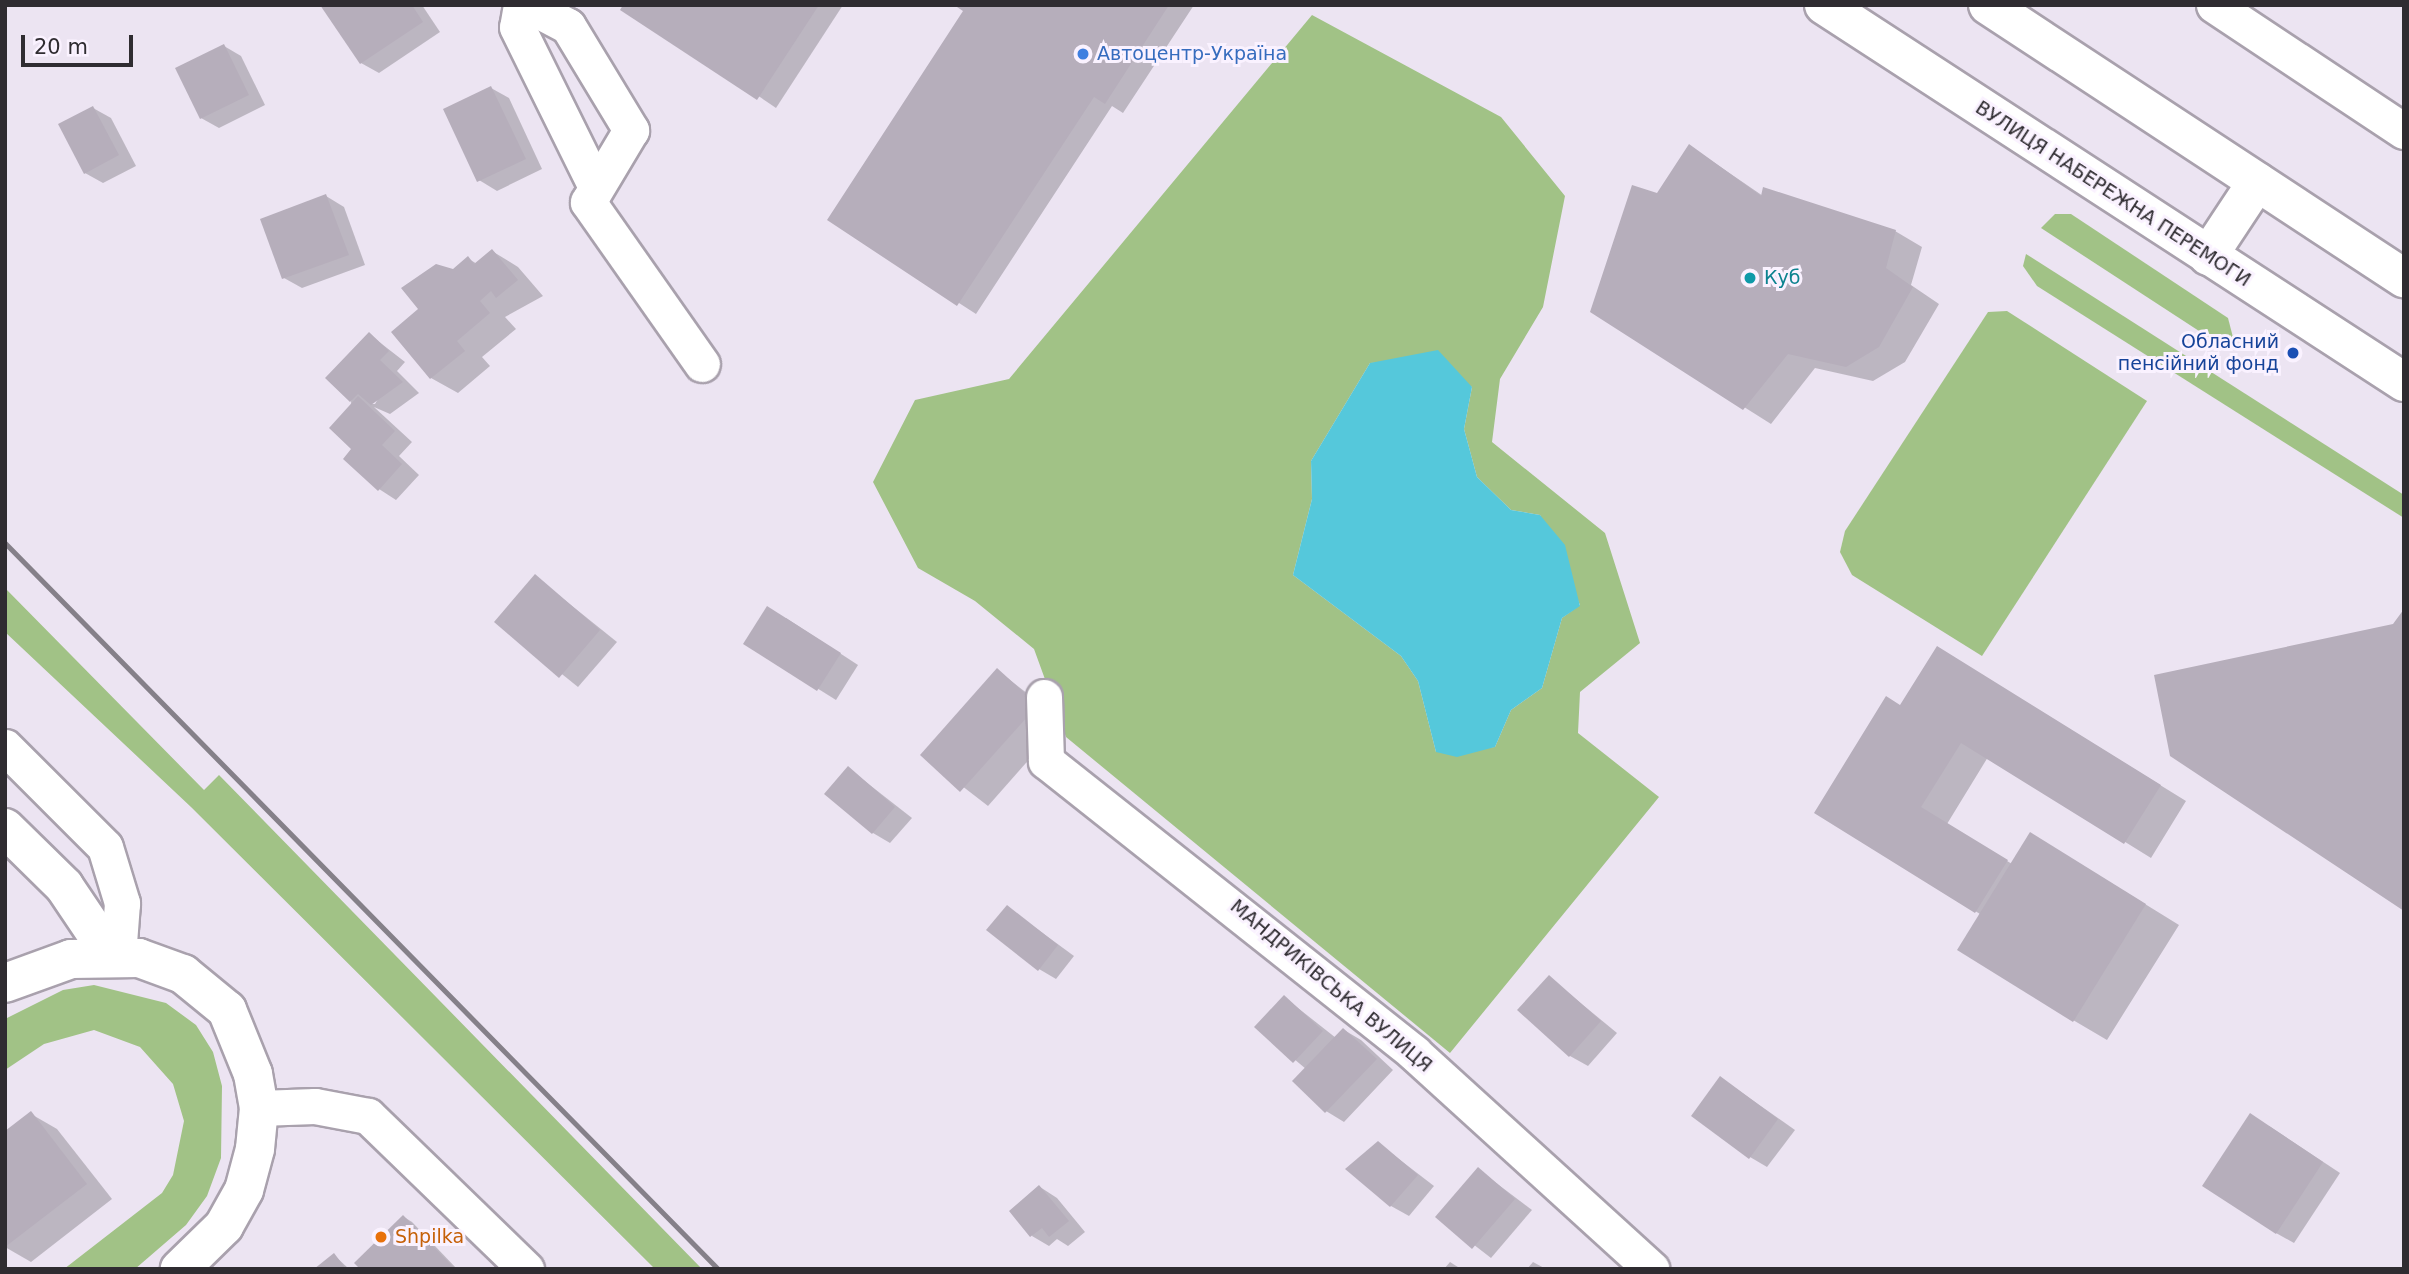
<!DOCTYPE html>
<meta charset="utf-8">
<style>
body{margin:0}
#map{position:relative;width:2409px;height:1274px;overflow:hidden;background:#ece4f2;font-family:"DejaVu Sans",sans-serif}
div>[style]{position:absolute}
.green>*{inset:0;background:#a1c286}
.water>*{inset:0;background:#55c8db}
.shadow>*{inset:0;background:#0003}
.building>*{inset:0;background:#b6aebb}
.roads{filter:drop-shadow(2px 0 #a9a1ad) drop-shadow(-2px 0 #a9a1ad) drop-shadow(0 2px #a9a1ad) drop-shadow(0 -2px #a9a1ad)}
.street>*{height:35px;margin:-17.5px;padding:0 17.5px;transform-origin:17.5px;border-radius:17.5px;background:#fff}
.secondary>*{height:38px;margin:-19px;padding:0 19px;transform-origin:19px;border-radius:19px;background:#fff}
.primary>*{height:38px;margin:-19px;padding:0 19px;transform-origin:19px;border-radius:19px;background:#fff}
.rail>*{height:5px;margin:-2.5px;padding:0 2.5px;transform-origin:2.5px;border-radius:2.5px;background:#858089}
.dots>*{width:19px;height:19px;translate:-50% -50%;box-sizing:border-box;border:4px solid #faf2ff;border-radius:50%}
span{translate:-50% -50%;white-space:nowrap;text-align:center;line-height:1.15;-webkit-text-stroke:6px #faf2ff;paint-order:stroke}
.shop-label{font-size:19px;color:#366cbe}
.left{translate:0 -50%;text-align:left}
.street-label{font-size:19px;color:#2f2c31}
.culture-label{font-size:19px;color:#0d838f}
.transit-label{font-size:19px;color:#164399}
.right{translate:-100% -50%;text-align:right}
.food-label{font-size:19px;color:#c56008}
.frame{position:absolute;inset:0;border:7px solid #2f2c31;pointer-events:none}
.scale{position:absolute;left:21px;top:35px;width:112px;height:32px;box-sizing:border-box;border:4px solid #2f2c31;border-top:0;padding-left:9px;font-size:21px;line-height:24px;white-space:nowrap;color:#2f2c31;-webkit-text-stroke:5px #faf2ff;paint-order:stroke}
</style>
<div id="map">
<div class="green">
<div style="clip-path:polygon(evenodd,1312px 15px,1501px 117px,1565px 196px,1543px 307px,1500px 379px,1492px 442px,1605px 533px,1640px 643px,1580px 692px,1578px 733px,1659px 797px,1450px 1053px,1066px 737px,1034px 649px,975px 601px,918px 568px,873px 482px,915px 400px,1009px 379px,1312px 15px,1398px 362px,1472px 387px,1464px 429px,1477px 477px,1511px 510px,1540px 515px,1580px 605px,1562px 618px,1542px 688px,1511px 710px,1495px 747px,1436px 752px,1418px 681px,1401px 656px,1293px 575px,1312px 499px,1311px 461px,1370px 363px,1398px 362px)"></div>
<div style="clip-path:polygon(2055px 214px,2071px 214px,2228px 318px,2236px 349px,2219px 344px,2041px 228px)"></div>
<div style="clip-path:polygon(2026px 254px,2404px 495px,2404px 518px,2037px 286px,2023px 266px)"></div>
<div style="clip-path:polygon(2007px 311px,2147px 401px,1982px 656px,1852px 575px,1840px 552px,1845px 531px,1988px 312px)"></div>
<div style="clip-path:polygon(5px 588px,204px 790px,219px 775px,702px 1269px,655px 1269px,191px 807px,5px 632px)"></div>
<div style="clip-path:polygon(94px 985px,166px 1003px,196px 1025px,213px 1052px,222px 1086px,221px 1158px,207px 1196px,186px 1225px,135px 1269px,64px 1269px,162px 1193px,173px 1175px,184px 1121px,173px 1084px,140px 1047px,94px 1030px,44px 1044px,5px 1070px,5px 1019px,63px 990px)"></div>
</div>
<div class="water">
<div style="clip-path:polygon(1438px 350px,1472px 387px,1464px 429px,1477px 477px,1511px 510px,1540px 515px,1565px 545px,1580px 606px,1562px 618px,1542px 688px,1511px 710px,1495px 747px,1457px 757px,1436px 752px,1418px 681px,1401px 656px,1293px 575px,1312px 499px,1311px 461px,1370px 363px)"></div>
</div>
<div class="shadow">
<div style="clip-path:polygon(322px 5px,422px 5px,440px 32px,379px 73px,361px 63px)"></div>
<div style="clip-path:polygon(625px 5px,843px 5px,776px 108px)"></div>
<div style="clip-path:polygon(957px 5px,1194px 5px,1123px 113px,1112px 106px,976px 314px,829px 219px,966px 11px)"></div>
<div style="clip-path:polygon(224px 46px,241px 56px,265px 105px,219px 128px,201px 118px)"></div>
<div style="clip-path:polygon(491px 88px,509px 98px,542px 169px,497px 191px,479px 180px)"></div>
<div style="clip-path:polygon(93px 108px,111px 118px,136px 166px,103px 183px,85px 173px)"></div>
<div style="clip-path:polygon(1690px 146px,1763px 196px,1895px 231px,1922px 247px,1911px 285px,1939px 304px,1905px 362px,1873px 381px,1815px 368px,1771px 424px,1592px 311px)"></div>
<div style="clip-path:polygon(326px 196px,344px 207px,365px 265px,302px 288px,284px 278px)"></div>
<div style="clip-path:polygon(492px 251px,518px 267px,543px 296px,505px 317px,516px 329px,482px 357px,490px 366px,458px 393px,431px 378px,420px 309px,469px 259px,477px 264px)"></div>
<div style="clip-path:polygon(evenodd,369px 334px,405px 362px,397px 371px,419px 393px,390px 414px,374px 407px,412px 442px,399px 456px,419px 475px,396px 500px,379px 489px,354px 449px,351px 401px,369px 334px,384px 389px,375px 404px,370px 404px,384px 389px)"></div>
<div style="clip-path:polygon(536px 577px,617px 642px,578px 687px,497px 622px)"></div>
<div style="clip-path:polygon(786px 618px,858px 665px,836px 700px,745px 643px)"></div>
<div style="clip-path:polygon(1964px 664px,2186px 801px,2151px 858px,1988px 757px,1947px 824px,2012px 864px,2064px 854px,2179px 925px,2107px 1040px,2073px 1020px,1980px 914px,1816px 813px,1901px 707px)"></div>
<div style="clip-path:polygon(997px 670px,1063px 721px,988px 806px,922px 755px)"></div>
<div style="clip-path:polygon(848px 768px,912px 818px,890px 843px,873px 833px)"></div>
<div style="clip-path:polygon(1007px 907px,1074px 956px,1056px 979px,1039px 969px)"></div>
<div style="clip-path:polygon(1549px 977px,1617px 1033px,1588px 1066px,1570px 1056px)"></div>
<div style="clip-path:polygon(1284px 997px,1336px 1038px,1344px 1030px,1361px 1040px,1393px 1070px,1344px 1122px,1326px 1111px,1306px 1069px,1256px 1027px)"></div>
<div style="clip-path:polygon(1721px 1078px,1795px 1130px,1767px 1167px,1750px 1157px)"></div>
<div style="clip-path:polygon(31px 1114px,57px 1129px,112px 1199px,31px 1262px,5px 1247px,5px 1134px)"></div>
<div style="clip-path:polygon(2269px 1126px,2340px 1173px,2294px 1243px,2276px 1233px)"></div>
<div style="clip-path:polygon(1378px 1143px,1434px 1186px,1409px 1216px,1391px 1206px)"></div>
<div style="clip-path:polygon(1479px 1170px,1532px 1210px,1491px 1258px,1438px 1217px)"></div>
<div style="clip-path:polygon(1040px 1187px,1057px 1198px,1085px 1232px,1068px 1246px,1057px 1239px,1049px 1246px,1032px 1236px)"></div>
<div style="clip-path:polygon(404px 1217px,412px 1222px,457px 1269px,362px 1269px)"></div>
<div style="clip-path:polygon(334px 1255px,349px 1269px,316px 1269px)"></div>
<div style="clip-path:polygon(1450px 1262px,1461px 1269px,1444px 1269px)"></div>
<div style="clip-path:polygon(1533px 1262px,1546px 1269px,1527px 1269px)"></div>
</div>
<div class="building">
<div style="clip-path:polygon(320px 5px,412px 5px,423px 22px,360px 64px)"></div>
<div style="clip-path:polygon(623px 5px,819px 5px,757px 100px,620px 10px)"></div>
<div style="clip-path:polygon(954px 5px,1169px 5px,1105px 104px,1094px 97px,957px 306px,827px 220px,963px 11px)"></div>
<div style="clip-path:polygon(224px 44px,249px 95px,200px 119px,175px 68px)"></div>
<div style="clip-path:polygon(491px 86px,526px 159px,477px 182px,443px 109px)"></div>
<div style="clip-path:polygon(93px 106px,119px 155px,84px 174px,58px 124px)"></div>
<div style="clip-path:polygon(1689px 144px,1761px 196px,1763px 187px,1896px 230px,1886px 268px,1913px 287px,1879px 347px,1846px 367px,1788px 354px,1743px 410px,1590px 312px,1632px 185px,1657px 193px)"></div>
<div style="clip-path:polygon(326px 194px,349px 255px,282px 279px,260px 219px)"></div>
<div style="clip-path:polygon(492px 249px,518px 280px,496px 298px,491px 291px,480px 301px,490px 313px,457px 341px,465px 351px,430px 379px,391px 332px,418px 309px,401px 288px,436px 264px,453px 269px,468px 256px,474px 264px)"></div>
<div style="clip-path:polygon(369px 332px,389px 351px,380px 360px,403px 382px,371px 405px,358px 394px,350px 402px,325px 378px)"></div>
<div style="clip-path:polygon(358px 396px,395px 431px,382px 445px,402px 464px,378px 491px,343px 459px,351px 449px,329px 428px)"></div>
<div style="clip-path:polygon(535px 574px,600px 630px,559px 678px,494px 622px)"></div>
<div style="clip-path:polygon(767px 606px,841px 653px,817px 691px,743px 644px)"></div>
<div style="clip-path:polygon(2404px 609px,2404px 911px,2170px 756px,2154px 675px,2393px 624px)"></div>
<div style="clip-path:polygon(1937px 646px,2161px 785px,2124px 844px,1961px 743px,1921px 807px,2008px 860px,1975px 913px,1814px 813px,1886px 696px,1900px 705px)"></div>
<div style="clip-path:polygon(997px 668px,1038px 705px,960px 792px,920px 755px)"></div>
<div style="clip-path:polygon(848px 766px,895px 807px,872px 834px,824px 794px)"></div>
<div style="clip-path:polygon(2030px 832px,2146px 904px,2073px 1022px,1957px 950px)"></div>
<div style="clip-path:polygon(1007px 905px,1058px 945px,1038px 971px,986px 930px)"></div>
<div style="clip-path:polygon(1549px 975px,1601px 1021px,1569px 1057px,1517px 1010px)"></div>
<div style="clip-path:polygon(1284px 995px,1323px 1031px,1293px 1063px,1254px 1027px)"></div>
<div style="clip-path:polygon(1343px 1028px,1377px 1059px,1325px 1113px,1292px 1081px)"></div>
<div style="clip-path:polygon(1720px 1076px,1778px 1119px,1749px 1159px,1691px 1116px)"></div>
<div style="clip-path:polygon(31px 1111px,87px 1184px,5px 1247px,5px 1131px)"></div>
<div style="clip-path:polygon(2250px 1113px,2323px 1162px,2276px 1234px,2202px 1186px)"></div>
<div style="clip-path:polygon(1378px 1141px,1418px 1175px,1390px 1207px,1345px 1169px)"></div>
<div style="clip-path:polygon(1478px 1167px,1515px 1199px,1472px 1249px,1435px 1217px)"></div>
<div style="clip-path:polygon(1039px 1185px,1069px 1221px,1049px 1237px,1042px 1228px,1030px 1237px,1009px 1211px)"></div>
<div style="clip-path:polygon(403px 1215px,455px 1269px,360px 1269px,354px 1263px)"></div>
<div style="clip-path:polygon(334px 1253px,346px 1269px,314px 1269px)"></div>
</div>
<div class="roads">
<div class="street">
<div style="left:521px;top:5px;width:22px;rotate:100deg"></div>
<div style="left:517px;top:27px;width:174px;rotate:63.7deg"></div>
<div style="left:528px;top:5px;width:45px;rotate:27.7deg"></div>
<div style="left:568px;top:26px;width:122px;rotate:58.8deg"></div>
<div style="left:631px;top:130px;width:84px;rotate:120.8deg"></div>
<div style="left:588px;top:202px;width:198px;rotate:54.9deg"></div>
<div style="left:2214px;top:5px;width:228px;rotate:33.6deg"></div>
<div style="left:1044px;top:697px;width:64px;rotate:88.2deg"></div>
<div style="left:1046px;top:761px;width:470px;rotate:38.4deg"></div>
<div style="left:1414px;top:1053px;width:321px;rotate:42.3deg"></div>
<div style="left:5px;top:747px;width:141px;rotate:45deg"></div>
<div style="left:105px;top:847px;width:59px;rotate:73.1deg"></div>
<div style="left:122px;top:903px;width:53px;rotate:94.3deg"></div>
<div style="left:259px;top:1108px;width:56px;rotate:-2deg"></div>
<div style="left:315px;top:1106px;width:54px;rotate:10.7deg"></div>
<div style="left:368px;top:1116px;width:220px;rotate:44.1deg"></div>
</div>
<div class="secondary">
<div style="left:5px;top:828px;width:83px;rotate:44.5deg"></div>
<div style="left:64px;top:886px;width:84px;rotate:56.1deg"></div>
<div style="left:5px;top:983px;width:70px;rotate:-20deg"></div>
<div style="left:71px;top:959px;width:68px;rotate:-0.8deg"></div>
<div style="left:139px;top:958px;width:47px;rotate:20deg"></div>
<div style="left:183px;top:974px;width:57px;rotate:39.3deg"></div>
<div style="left:227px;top:1010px;width:69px;rotate:67.9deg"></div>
<div style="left:253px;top:1074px;width:35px;rotate:80deg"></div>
<div style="left:259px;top:1108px;width:41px;rotate:95.6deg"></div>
<div style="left:255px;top:1149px;width:42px;rotate:105deg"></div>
<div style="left:244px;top:1190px;width:41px;rotate:119.1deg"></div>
<div style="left:224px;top:1226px;width:62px;rotate:135.7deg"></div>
</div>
<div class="primary">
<div style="left:1824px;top:5px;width:692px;rotate:33.02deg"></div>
<div style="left:1988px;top:5px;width:498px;rotate:33.3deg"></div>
<div style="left:2208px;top:256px;width:89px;rotate:-56.5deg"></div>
</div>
</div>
<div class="rail">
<div style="left:5px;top:543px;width:1018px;rotate:45.52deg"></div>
</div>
<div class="dots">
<div style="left:1083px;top:54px;background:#3f7fe0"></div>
<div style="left:1750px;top:278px;background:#0f9aa8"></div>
<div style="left:2293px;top:353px;background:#1a4fb4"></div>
<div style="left:381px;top:1237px;background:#e8710a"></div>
</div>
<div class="shop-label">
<span class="left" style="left:1097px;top:54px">Автоцентр-Україна</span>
</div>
<div class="street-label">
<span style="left:2113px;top:194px;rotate:33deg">ВУЛИЦЯ НАБЕРЕЖНА ПЕРЕМОГИ</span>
<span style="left:1331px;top:986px;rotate:40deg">МАНДРИКІВСЬКА ВУЛИЦЯ</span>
</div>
<div class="culture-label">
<span class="left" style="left:1764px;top:278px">Куб</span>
</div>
<div class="transit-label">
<span class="right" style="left:2279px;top:353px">Обласний<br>пенсійний фонд</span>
</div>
<div class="food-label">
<span class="left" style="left:395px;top:1237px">Shpilka</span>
</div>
<div class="frame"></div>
<div class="scale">20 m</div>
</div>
